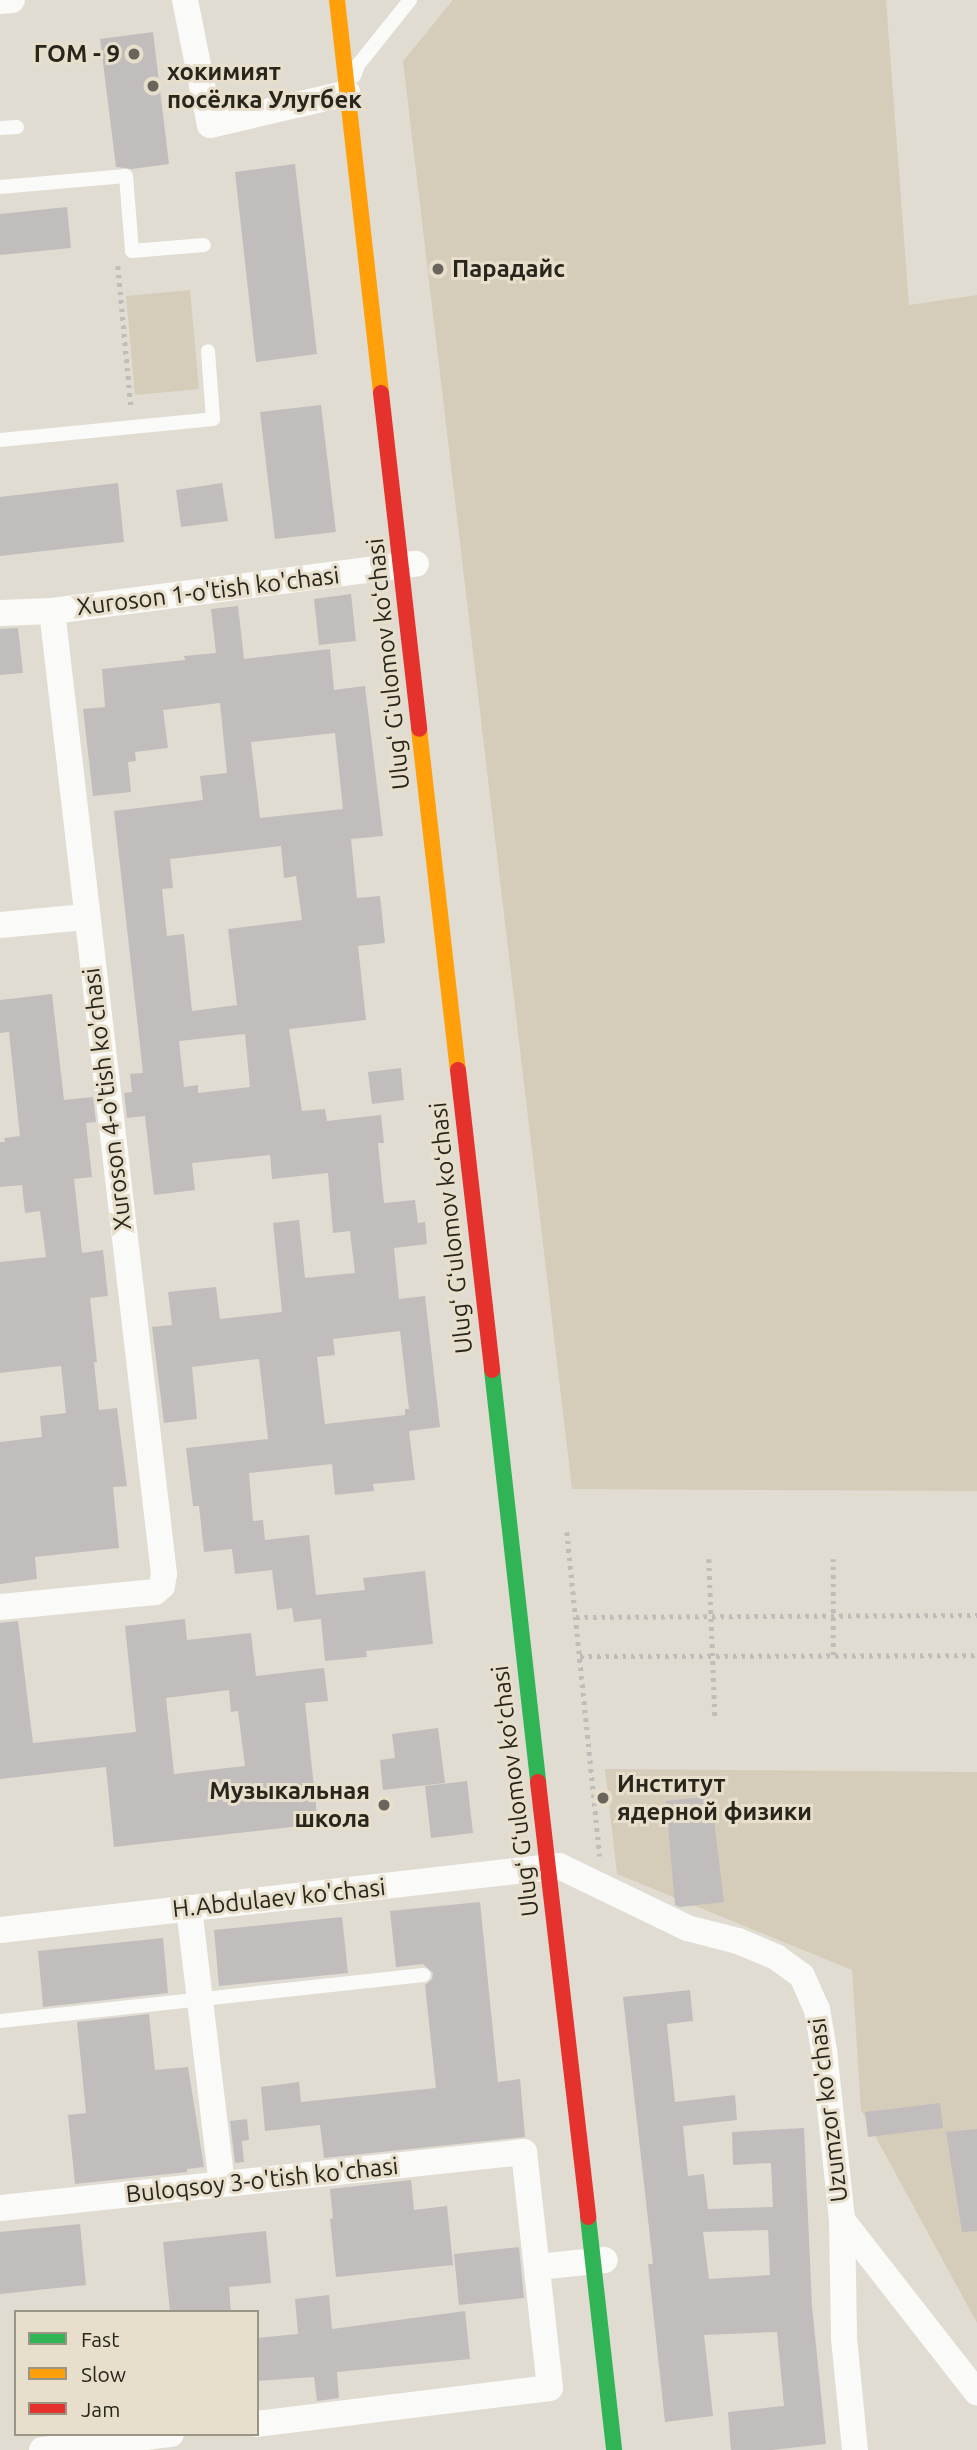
<!DOCTYPE html>
<meta charset="utf-8">
<style>
body{margin:0}
#map{position:relative;width:977px;height:2450px;overflow:hidden;background:#e1dcd1;font-family:Ubuntu,sans-serif}
div>[style]{position:absolute}
.green>*{inset:0;background:#d5cdba}
.building>*{inset:0;background:#c1bdbd}
.path>*{height:4.5px;margin-top:-2.25px;transform-origin:0;background:repeating-linear-gradient(90deg,#bfbdb9 0 3.5px,transparent 0 8.5px)}
.lane>*{height:14px;margin:-7px;padding:0 7px;transform-origin:7px;border-radius:7px;background:#fafaf8}
.street>*{height:26px;margin:-13px;padding:0 13px;transform-origin:13px;border-radius:13px;background:#fafaf8}
.fast>*{height:16px;margin:-8px;padding:0 8px;transform-origin:8px;border-radius:8px;background:#30b455}
.slow>*{height:16px;margin:-8px;padding:0 8px;transform-origin:8px;border-radius:8px;background:#ff9f0a}
.jam>*{height:16px;margin:-8px;padding:0 8px;transform-origin:8px;border-radius:8px;background:#e5322d}
.dots>*{width:19px;height:19px;translate:-50% -50%;box-sizing:border-box;border:4px solid #e7dfcb;border-radius:50%}
span{translate:-50% -50%;white-space:nowrap;text-align:center;line-height:1.15;-webkit-text-stroke:6px #e7dfcb;paint-order:stroke}
.poi-label{font-size:24px;color:#28251d;font-weight:700}
.right{translate:-100% -50%;text-align:right}
.left{translate:0 -50%;text-align:left}
.street-label{font-size:24px;color:#28251d}
.legend{position:absolute;left:14px;top:2310px;width:245px;height:126px;box-sizing:border-box;background:#e7dfcb;border:2px solid #9b9585;margin:0;padding:9px 12px;list-style:none;font-size:21px;color:#28251d}
.legend li{display:flex;align-items:center;gap:14px;height:35px}
.legend b{width:35px;border:2px solid #9b9585}
</style>
<div id="map">
<div class="green">
<div style="clip-path:polygon(453px 0,886px 0,909px 305px,977px 295px,977px 1491px,572px 1489px,403px 61px)"></div>
<div style="clip-path:polygon(190px 290px,199px 389px,135px 395px,126px 296px)"></div>
<div style="clip-path:polygon(605px 1769px,977px 1772px,977px 2323px,861px 2110px,852px 1970px,617px 1874px)"></div>
</div>
<div class="building">
<div style="clip-path:polygon(153px 32px,169px 164px,132px 169px,116px 167px,100px 39px)"></div>
<div style="clip-path:polygon(295px 164px,317px 354px,256px 362px,235px 172px)"></div>
<div style="clip-path:polygon(67px 207px,71px 248px,0 255px,0 214px)"></div>
<div style="clip-path:polygon(321px 405px,336px 532px,275px 539px,260px 412px)"></div>
<div style="clip-path:polygon(118px 483px,124px 542px,0 556px,0 497px)"></div>
<div style="clip-path:polygon(222px 483px,228px 521px,181px 527px,176px 490px)"></div>
<div style="clip-path:polygon(351px 594px,356px 641px,319px 645px,314px 599px)"></div>
<div style="clip-path:polygon(evenodd,238px 606px,244px 659px,330px 649px,334px 690px,365px 686px,383px 836px,351px 839px,357px 898px,380px 896px,385px 943px,358px 946px,366px 1020px,289px 1029px,302px 1111px,325px 1109px,327px 1121px,381px 1115px,384px 1143px,378px 1143px,384px 1203px,415px 1200px,418px 1223px,425px 1222px,427px 1244px,394px 1248px,399px 1299px,425px 1296px,440px 1427px,409px 1431px,415px 1480px,373px 1484px,374px 1491px,335px 1495px,332px 1464px,249px 1473px,253px 1521px,263px 1520px,265px 1540px,309px 1535px,316px 1595px,365px 1590px,363px 1578px,425px 1571px,433px 1644px,366px 1651px,367px 1657px,325px 1661px,321px 1619px,294px 1622px,292px 1608px,277px 1610px,272px 1570px,235px 1574px,232px 1549px,204px 1552px,199px 1506px,193px 1506px,186px 1448px,268px 1439px,259px 1359px,192px 1367px,197px 1419px,164px 1423px,152px 1327px,172px 1325px,168px 1292px,216px 1287px,220px 1319px,282px 1312px,273px 1223px,299px 1220px,305px 1278px,355px 1273px,350px 1231px,333px 1233px,328px 1173px,272px 1179px,270px 1155px,192px 1163px,195px 1190px,154px 1195px,145px 1116px,127px 1118px,124px 1093px,132px 1092px,130px 1074px,143px 1073px,114px 811px,203px 800px,200px 776px,227px 773px,220px 703px,163px 710px,168px 748px,135px 752px,136px 761px,128px 762px,131px 792px,93px 796px,83px 709px,105px 707px,102px 669px,185px 660px,184px 656px,216px 653px,211px 609px,238px 606px,335px 733px,343px 809px,260px 818px,251px 742px,335px 733px,238px 606px,281px 846px,284px 878px,296px 876px,302px 920px,228px 929px,237px 1005px,192px 1011px,184px 934px,167px 936px,162px 889px,173px 888px,170px 859px,281px 846px,238px 606px,245px 1034px,250px 1087px,198px 1093px,198px 1085px,184px 1087px,179px 1041px,245px 1034px,238px 606px,400px 1331px,409px 1409px,405px 1409px,405px 1415px,325px 1424px,317px 1357px,335px 1355px,333px 1339px,400px 1331px)"></div>
<div style="clip-path:polygon(18px 628px,23px 673px,0 675px,0 629px)"></div>
<div style="clip-path:polygon(52px 994px,64px 1100px,93px 1097px,96px 1122px,86px 1123px,92px 1177px,74px 1179px,82px 1253px,103px 1250px,108px 1296px,90px 1298px,97px 1362px,94px 1362px,99px 1410px,117px 1408px,127px 1486px,113px 1487px,119px 1548px,35px 1557px,37px 1579px,0 1584px,0 1442px,42px 1437px,40px 1416px,66px 1413px,61px 1366px,0 1373px,0 1262px,46px 1257px,40px 1211px,25px 1213px,22px 1185px,0 1187px,0 1142px,5px 1142px,4px 1138px,20px 1136px,9px 1032px,0 1033px,0 1000px)"></div>
<div style="clip-path:polygon(401px 1068px,404px 1100px,372px 1104px,368px 1072px)"></div>
<div style="clip-path:polygon(evenodd,185px 1619px,187px 1640px,251px 1633px,256px 1676px,324px 1668px,328px 1701px,305px 1703px,318px 1824px,114px 1847px,106px 1767px,0 1779px,0 1623px,18px 1621px,33px 1743px,136px 1732px,125px 1626px,185px 1619px,229px 1690px,231px 1712px,238px 1711px,245px 1766px,174px 1774px,166px 1698px,229px 1690px)"></div>
<div style="clip-path:polygon(438px 1728px,445px 1783px,383px 1790px,380px 1760px,395px 1758px,392px 1734px)"></div>
<div style="clip-path:polygon(467px 1781px,473px 1833px,431px 1838px,425px 1786px)"></div>
<div style="clip-path:polygon(711px 1796px,724px 1902px,680px 1907px,675px 1905px,666px 1801px)"></div>
<div style="clip-path:polygon(480px 1902px,498px 2082px,520px 2079px,525px 2137px,324px 2158px,320px 2125px,265px 2131px,261px 2087px,299px 2082px,301px 2102px,436px 2088px,425px 1985px,432px 1979px,433px 1973px,423px 1964px,396px 1967px,390px 1911px)"></div>
<div style="clip-path:polygon(342px 1917px,348px 1973px,219px 1986px,214px 1930px)"></div>
<div style="clip-path:polygon(163px 1938px,168px 1993px,43px 2007px,38px 1951px)"></div>
<div style="clip-path:polygon(evenodd,690px 1990px,693px 2021px,667px 2024px,675px 2102px,735px 2095px,737px 2120px,683px 2126px,688px 2176px,704px 2174px,708px 2209px,773px 2207px,771px 2163px,733px 2165px,732px 2132px,804px 2128px,812px 2306px,826px 2444px,771px 2450px,731px 2450px,728px 2412px,784px 2406px,777px 2332px,704px 2335px,713px 2416px,665px 2422px,648px 2264px,653px 2264px,623px 1997px,690px 1990px,768px 2230px,770px 2275px,709px 2279px,703px 2232px,768px 2230px)"></div>
<div style="clip-path:polygon(149px 2014px,155px 2070px,188px 2067px,204px 2167px,187px 2169px,187px 2172px,75px 2184px,68px 2115px,86px 2113px,77px 2022px)"></div>
<div style="clip-path:polygon(940px 2103px,943px 2128px,868px 2137px,865px 2112px)"></div>
<div style="clip-path:polygon(247px 2119px,249px 2140px,242px 2141px,244px 2162px,235px 2163px,230px 2121px)"></div>
<div style="clip-path:polygon(977px 2129px,977px 2231px,962px 2232px,946px 2132px)"></div>
<div style="clip-path:polygon(411px 2180px,414px 2210px,447px 2206px,453px 2265px,336px 2277px,330px 2219px,333px 2218px,330px 2189px)"></div>
<div style="clip-path:polygon(80px 2224px,86px 2285px,0 2294px,0 2232px)"></div>
<div style="clip-path:polygon(266px 2231px,271px 2283px,229px 2287px,231px 2312px,170px 2312px,163px 2242px)"></div>
<div style="clip-path:polygon(519px 2247px,524px 2298px,459px 2305px,454px 2254px)"></div>
<div style="clip-path:polygon(329px 2295px,332px 2329px,465px 2311px,470px 2359px,337px 2372px,339px 2398px,317px 2401px,314px 2377px,257px 2381px,257px 2338px,298px 2334px,295px 2299px)"></div>
</div>
<div class="path">
<div style="left:118px;top:266px;width:142px;rotate:84.7deg"></div>
<div style="left:567px;top:1532px;width:326px;rotate:84.2deg"></div>
<div style="left:709px;top:1559px;width:157px;rotate:87.8deg"></div>
<div style="left:576px;top:1617px;width:401px;rotate:-0.3deg"></div>
<div style="left:833px;top:1655px;width:96px;rotate:-90deg"></div>
<div style="left:580px;top:1656px;width:397px;rotate:-0.1deg"></div>
</div>
<div class="lane">
<div style="left:354px;top:76px;width:12px;rotate:-70deg"></div>
<div style="left:358px;top:65px;width:83px;rotate:-51.3deg"></div>
<div style="left:0;top:128px;width:17px;rotate:-3deg"></div>
<div style="left:0;top:187px;width:126px;rotate:-5deg"></div>
<div style="left:126px;top:176px;width:75px;rotate:85.4deg"></div>
<div style="left:132px;top:251px;width:72px;rotate:-4.8deg"></div>
<div style="left:0;top:440px;width:214px;rotate:-5.6deg"></div>
<div style="left:213px;top:419px;width:68px;rotate:-94.2deg"></div>
<div style="left:0;top:2021px;width:426px;rotate:-6.2deg"></div>
</div>
<div class="street">
<div style="left:185px;top:0;width:127px;rotate:78.7deg"></div>
<div style="left:210px;top:125px;width:141px;rotate:-13.1deg"></div>
<div style="left:0;top:1px;width:12px;rotate:-5deg"></div>
<div style="left:0;top:613px;width:52px;rotate:-2.2deg"></div>
<div style="left:52px;top:611px;width:367px;rotate:-7.4deg"></div>
<div style="left:0;top:925px;width:85px;rotate:-5.4deg"></div>
<div style="left:0;top:1607px;width:156px;rotate:-5.5deg"></div>
<div style="left:155px;top:1592px;width:9px;rotate:-41deg"></div>
<div style="left:162px;top:1586px;width:12px;rotate:-81deg"></div>
<div style="left:164px;top:1574px;width:969px;rotate:-96.63deg"></div>
<div style="left:189px;top:1908px;width:278px;rotate:83.2deg"></div>
<div style="left:0;top:1930px;width:563px;rotate:-6.53deg"></div>
<div style="left:559px;top:1866px;width:142px;rotate:25.8deg"></div>
<div style="left:687px;top:1928px;width:53px;rotate:14.3deg"></div>
<div style="left:738px;top:1941px;width:41px;rotate:22.8deg"></div>
<div style="left:776px;top:1957px;width:32px;rotate:36deg"></div>
<div style="left:802px;top:1976px;width:36px;rotate:66deg"></div>
<div style="left:817px;top:2009px;width:43px;rotate:80.5deg"></div>
<div style="left:824px;top:2051px;width:170px;rotate:83.9deg"></div>
<div style="left:842px;top:2220px;width:118px;rotate:89deg"></div>
<div style="left:844px;top:2338px;width:113px;rotate:84.4deg"></div>
<div style="left:0;top:2208px;width:527px;rotate:-6.1deg"></div>
<div style="left:524px;top:2152px;width:237px;rotate:83.7deg"></div>
<div style="left:550px;top:2388px;width:295px;rotate:173deg"></div>
<div style="left:842px;top:2220px;width:219px;rotate:52deg"></div>
<div style="left:538px;top:2267px;width:67px;rotate:-6deg"></div>
<div style="left:42px;top:2450px;width:130px;rotate:-7.1deg"></div>
</div>
<div class="fast">
<div style="left:492px;top:1370px;width:415px;rotate:83.6deg"></div>
<div style="left:588px;top:2217px;width:234px;rotate:83.6deg"></div>
</div>
<div class="slow">
<div style="left:337px;top:0;width:395px;rotate:83.6deg"></div>
<div style="left:419px;top:729px;width:343px;rotate:83.5deg"></div>
</div>
<div class="jam">
<div style="left:381px;top:393px;width:338px;rotate:83.5deg"></div>
<div style="left:458px;top:1070px;width:302px;rotate:83.5deg"></div>
<div style="left:538px;top:1782px;width:438px;rotate:83.4deg"></div>
</div>
<div class="dots">
<div style="left:134px;top:54px;background:#69655c"></div>
<div style="left:153px;top:86px;background:#69655c"></div>
<div style="left:438px;top:269px;background:#69655c"></div>
<div style="left:603px;top:1798px;background:#69655c"></div>
<div style="left:384px;top:1805px;background:#69655c"></div>
</div>
<div class="poi-label">
<span class="right" style="left:120px;top:54px">ГОМ - 9</span>
<span class="left" style="left:167px;top:86px">хокимият<br>посёлка Улугбек</span>
<span class="left" style="left:452px;top:269px">Парадайс</span>
<span class="left" style="left:617px;top:1798px">Институт<br>ядерной физики</span>
<span class="right" style="left:370px;top:1805px">Музыкальная<br>школа</span>
</div>
<div class="street-label">
<span style="left:208px;top:591px;rotate:-7deg">Хuroson 1-o'tish ko'chasi</span>
<span style="left:388px;top:664px;rotate:-96deg">Ulugʻ Gʻulomov koʻchasi</span>
<span style="left:107px;top:1099px;rotate:-97deg">Xuroson 4-o'tish ko'chasi</span>
<span style="left:451px;top:1228px;rotate:-96deg">Ulugʻ Gʻulomov koʻchasi</span>
<span style="left:515px;top:1791px;rotate:-97deg">Ulugʻ Gʻulomov koʻchasi</span>
<span style="left:279px;top:1898px;rotate:-6deg">H.Abdulaev ko'chasi</span>
<span style="left:828px;top:2110px;rotate:-97deg">Uzumzor ko'chasi</span>
<span style="left:262px;top:2180px;rotate:-6deg">Buloqsoy 3-o'tish ko'chasi</span>
</div>
<ul class="legend">
<li><b style="height:9px;background:#30b455"></b>Fast</li>
<li><b style="height:9px;background:#ff9f0a"></b>Slow</li>
<li><b style="height:9px;background:#e5322d"></b>Jam</li>
</ul>
</div>
